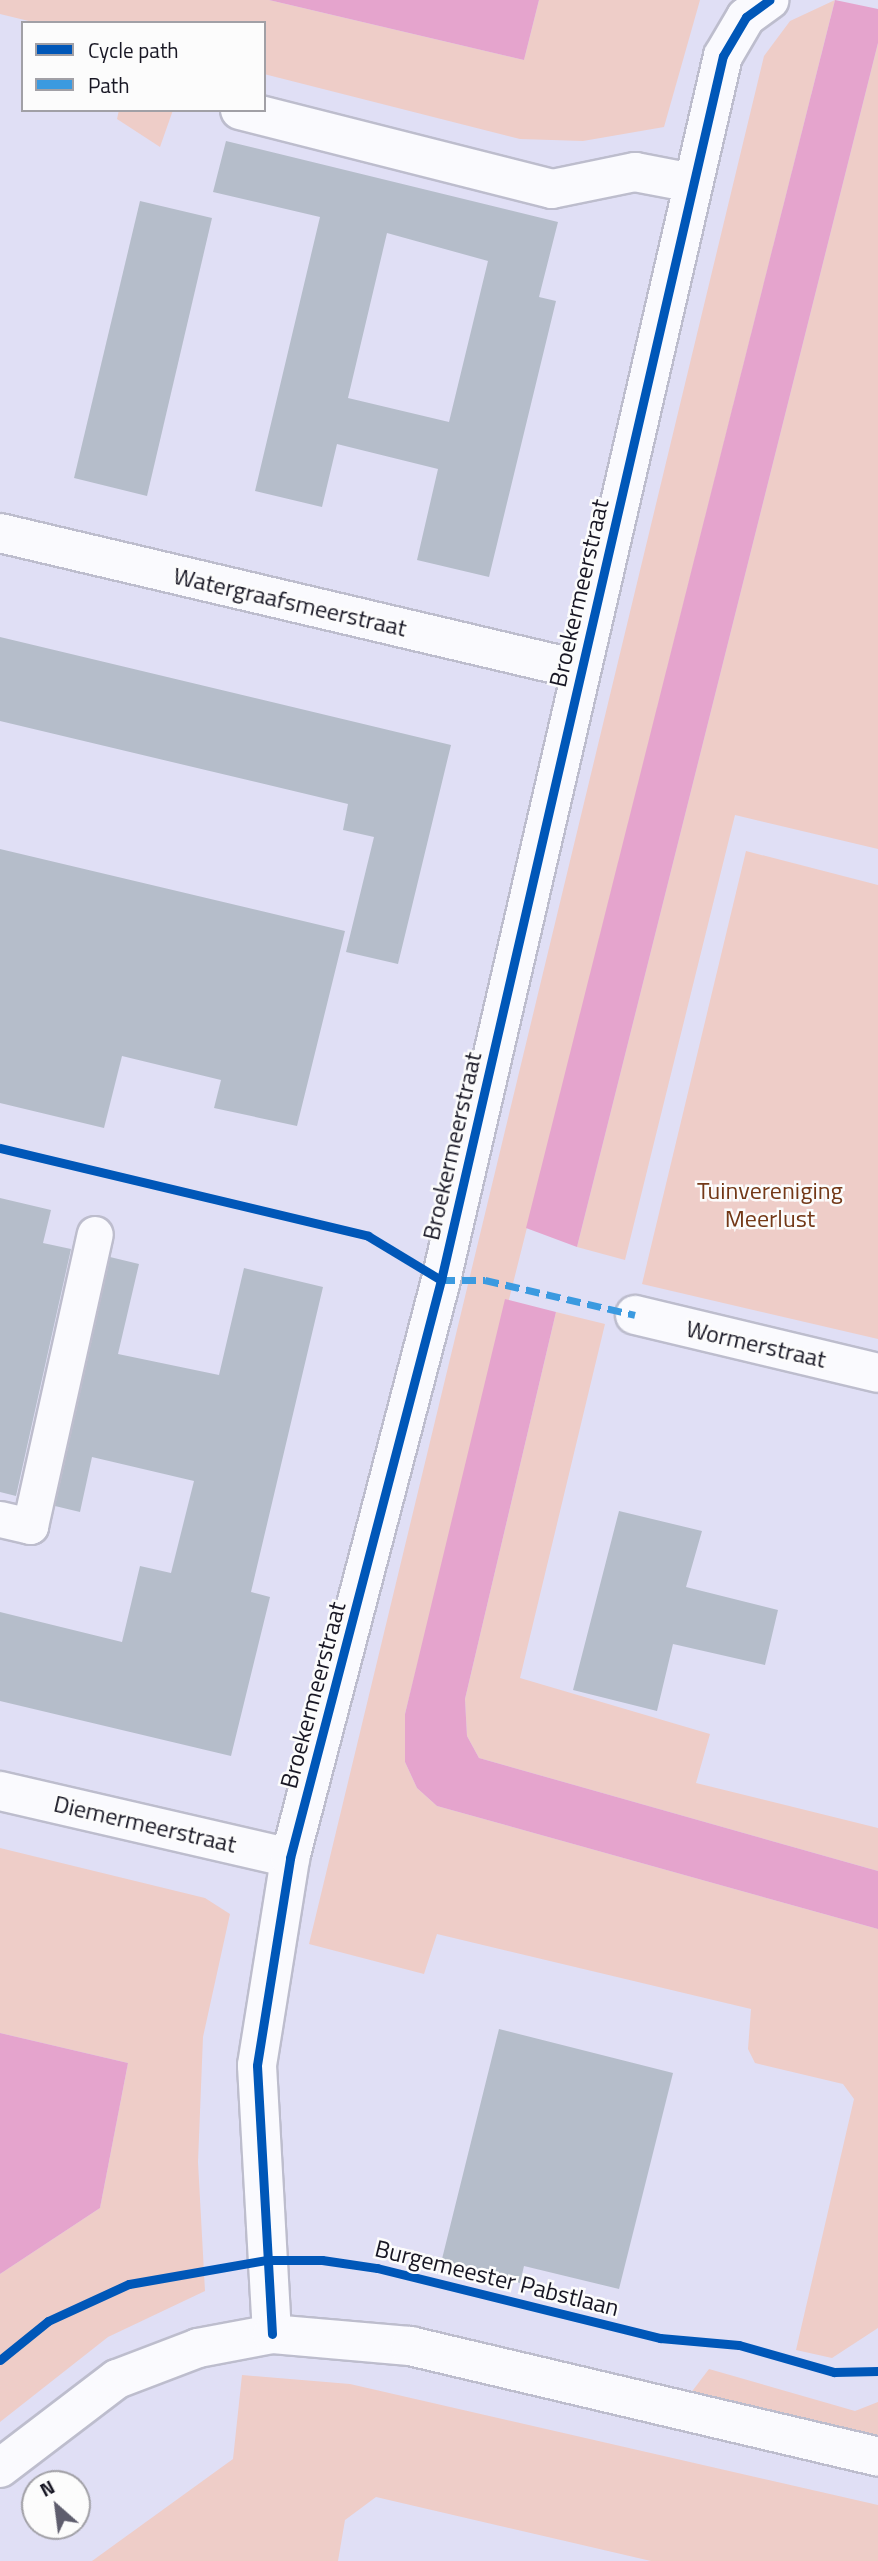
<!DOCTYPE html>
<style>
body{margin:0}
#map{position:relative;width:878px;height:2561px;overflow:hidden;background:#e0dff5;font-family:"Titillium Web",sans-serif}
div>[style]{position:absolute}
.green>*{inset:0;background:#eecdc8}
.water>*{inset:0;background:#e5a4cd}
.building>*{inset:0;background:#b5bdca}
.roads{filter:drop-shadow(2px 0 #bdbdcd) drop-shadow(-2px 0 #bdbdcd) drop-shadow(0 2px #bdbdcd) drop-shadow(0 -2px #bdbdcd)}
.lane>*{height:35px;margin:-17.5px;padding:0 17.5px;transform-origin:17.5px;border-radius:17.5px;background:#fafafe}
.street>*{height:38px;margin:-19px;padding:0 19px;transform-origin:19px;border-radius:19px;background:#fafafe}
.secondary>*{height:38px;margin:-19px;padding:0 19px;transform-origin:19px;border-radius:19px;background:#fafafe}
.quiet>*{height:7px;margin-top:-3.5px;transform-origin:0;background:repeating-linear-gradient(90deg,#3b9ae0 0 14px,transparent 0 21px)}
.cycleway>*{height:9px;margin:-4.5px;padding:0 4.5px;transform-origin:4.5px;border-radius:4.5px;background:#0057b8}
span{translate:-50% -50%;white-space:nowrap;text-align:center;line-height:1.15;-webkit-text-stroke:5px #fcfcfc;paint-order:stroke}
.street-label{font-size:24px;color:#181724}
.park-label{font-size:24px;color:#733817}
.legend{position:absolute;left:21px;top:21px;width:245px;height:91px;box-sizing:border-box;background:#fcfcfc;border:2px solid #a1a0a6;margin:0;padding:9px 12px;list-style:none;font-size:21px;color:#181724}
.legend li{display:flex;align-items:center;gap:14px;height:35px}
.legend b{width:35px;border:2px solid #a1a0a6}
.north{position:absolute;left:21px;top:2470px;width:70px;height:70px;box-sizing:border-box;background:#fcfcfc;border:2px solid #a1a0a6;border-radius:50%;rotate:332deg;font-size:19px;font-weight:700;line-height:28px;text-align:center;color:#181724}
.north::after{content:'';display:block;margin:auto;width:24px;height:32px;background:#5e5d6d;clip-path:polygon(50% 0,100% 100%,50% 72%,0 100%)}
</style>
<div id="map">
<div class="green">
<div style="clip-path:polygon(0 0,269px 0,524px 60px,539px 0,700px 0,664px 127px,583px 141px,520px 139px,264px 74px,264px 23px,37px 23px,0 14px)"></div>
<div style="clip-path:polygon(835px 0,405px 1714px,405px 1762px,417px 1788px,437px 1806px,878px 1929px,878px 2328px,832px 2358px,796px 2350px,854px 2099px,843px 2084px,755px 2063px,748px 2049px,751px 2009px,437px 1934px,424px 1974px,309px 1944px,764px 56px,790px 21px)"></div>
<div style="clip-path:polygon(878px 43px,878px 849px,735px 815px,625px 1260px,577px 1247px)"></div>
<div style="clip-path:polygon(119px 110px,173px 110px,160px 147px,117px 119px)"></div>
<div style="clip-path:polygon(746px 851px,878px 885px,878px 1339px,642px 1284px)"></div>
<div style="clip-path:polygon(556px 1312px,605px 1324px,520px 1678px,710px 1734px,696px 1783px,878px 1828px,878px 1871px,479px 1758px,467px 1736px,465px 1699px)"></div>
<div style="clip-path:polygon(0 1848px,205px 1898px,230px 1914px,203px 2037px,198px 2162px,205px 2291px,108px 2337px,0 2422px,0 2274px,100px 2208px,128px 2063px,0 2033px)"></div>
<div style="clip-path:polygon(709px 2369px,855px 2411px,878px 2402px,878px 2439px,690px 2394px)"></div>
<div style="clip-path:polygon(242px 2375px,350px 2384px,878px 2505px,878px 2561px,651px 2561px,376px 2497px,345px 2520px,338px 2561px,92px 2561px,233px 2459px)"></div>
</div>
<div class="water">
<div style="clip-path:polygon(269px 0,539px 0,524px 60px)"></div>
<div style="clip-path:polygon(835px 0,878px 9px,878px 43px,577px 1247px,526px 1228px)"></div>
<div style="clip-path:polygon(505px 1299px,556px 1312px,465px 1699px,467px 1736px,479px 1758px,878px 1871px,878px 1929px,437px 1806px,417px 1788px,405px 1762px,405px 1714px)"></div>
<div style="clip-path:polygon(0 2033px,128px 2063px,100px 2208px,0 2274px)"></div>
</div>
<div class="building">
<div style="clip-path:polygon(evenodd,226px 141px,558px 222px,539px 297px,556px 301px,489px 577px,417px 560px,438px 469px,337px 444px,322px 507px,255px 491px,320px 217px,213px 192px,226px 141px,387px 233px,488px 261px,449px 422px,348px 398px,387px 233px)"></div>
<div style="clip-path:polygon(140px 201px,212px 218px,147px 496px,74px 478px)"></div>
<div style="clip-path:polygon(0 637px,451px 745px,398px 964px,346px 952px,374px 837px,343px 830px,348px 804px,0 721px)"></div>
<div style="clip-path:polygon(0 849px,345px 931px,297px 1126px,214px 1108px,221px 1080px,122px 1056px,104px 1128px,0 1103px)"></div>
<div style="clip-path:polygon(0 1198px,51px 1210px,43px 1243px,71px 1249px,16px 1496px,0 1492px)"></div>
<div style="clip-path:polygon(110px 1257px,139px 1264px,118px 1354px,219px 1375px,244px 1268px,323px 1287px,251px 1592px,270px 1597px,231px 1756px,0 1701px,0 1612px,122px 1642px,140px 1566px,171px 1573px,194px 1481px,92px 1457px,80px 1512px,55px 1506px)"></div>
<div style="clip-path:polygon(619px 1511px,702px 1531px,686px 1587px,778px 1610px,765px 1665px,673px 1644px,657px 1711px,573px 1690px)"></div>
<div style="clip-path:polygon(499px 2029px,673px 2073px,619px 2289px,524px 2266px,520px 2283px,441px 2263px)"></div>
</div>
<div class="roads">
<div class="lane">
<div style="left:0;top:1519px;width:31px;rotate:13deg"></div>
<div style="left:30px;top:1526px;width:299px;rotate:-77.5deg"></div>
</div>
<div class="street">
<div style="left:240px;top:110px;width:322px;rotate:14.2deg"></div>
<div style="left:552px;top:189px;width:85px;rotate:-11.6deg"></div>
<div style="left:635px;top:172px;width:58px;rotate:10.9deg"></div>
<div style="left:0;top:533px;width:597px;rotate:13.27deg"></div>
<div style="left:635px;top:1315px;width:250px;rotate:13.4deg"></div>
<div style="left:0;top:1791px;width:298px;rotate:13deg"></div>
<div style="left:272px;top:2334px;width:269px;rotate:-93.2deg"></div>
<div style="left:257px;top:2065px;width:210px;rotate:-80.9deg"></div>
<div style="left:290px;top:1858px;width:597px;rotate:-75.36deg"></div>
<div style="left:441px;top:1280px;width:1256px;rotate:-77.03deg"></div>
<div style="left:723px;top:56px;width:45px;rotate:-59.5deg"></div>
<div style="left:746px;top:17px;width:29px;rotate:-36deg"></div>
</div>
<div class="secondary">
<div style="left:0;top:2468px;width:147px;rotate:-37.3deg"></div>
<div style="left:117px;top:2379px;width:87px;rotate:-20.9deg"></div>
<div style="left:198px;top:2348px;width:75px;rotate:-10.7deg"></div>
<div style="left:272px;top:2334px;width:139px;rotate:5deg"></div>
<div style="left:410px;top:2346px;width:481px;rotate:13.3deg"></div>
</div>
</div>
<div class="quiet">
<div style="left:441px;top:1280px;width:44px"></div>
<div style="left:485px;top:1280px;width:154px;rotate:13.1deg"></div>
</div>
<div class="cycleway">
<div style="left:0;top:1148px;width:378px;rotate:13.4deg"></div>
<div style="left:368px;top:1236px;width:85px;rotate:31.1deg"></div>
<div style="left:272px;top:2334px;width:269px;rotate:-93.2deg"></div>
<div style="left:257px;top:2065px;width:210px;rotate:-80.9deg"></div>
<div style="left:290px;top:1858px;width:597px;rotate:-75.36deg"></div>
<div style="left:441px;top:1280px;width:1256px;rotate:-77.03deg"></div>
<div style="left:723px;top:56px;width:45px;rotate:-59.5deg"></div>
<div style="left:746px;top:17px;width:29px;rotate:-36deg"></div>
<div style="left:0;top:2360px;width:62px;rotate:-39.1deg"></div>
<div style="left:48px;top:2321px;width:89px;rotate:-24.6deg"></div>
<div style="left:129px;top:2284px;width:140px;rotate:-9.9deg"></div>
<div style="left:267px;top:2260px;width:55px"></div>
<div style="left:322px;top:2260px;width:56px;rotate:8.3deg"></div>
<div style="left:377px;top:2268px;width:292px;rotate:13.9deg"></div>
<div style="left:660px;top:2338px;width:79px;rotate:5.1deg"></div>
<div style="left:739px;top:2345px;width:99px;rotate:15.9deg"></div>
<div style="left:834px;top:2372px;width:44px;rotate:-1.3deg"></div>
</div>
<div class="street-label">
<span style="left:579px;top:593px;rotate:-77deg">Broekermeerstraat</span>
<span style="left:290px;top:602px;rotate:13deg">Watergraafsmeerstraat</span>
<span style="left:452px;top:1146px;rotate:-77deg">Broekermeerstraat</span>
<span style="left:756px;top:1344px;rotate:13deg">Wormerstraat</span>
<span style="left:313px;top:1695px;rotate:-75deg">Broekermeerstraat</span>
<span style="left:145px;top:1824px;rotate:13deg">Diemermeerstraat</span>
<span style="left:497px;top:2278px;rotate:14deg">Burgemeester Pabstlaan</span>
</div>
<div class="park-label">
<span style="left:770px;top:1205px">Tuinvereniging<br>Meerlust</span>
</div>
<ul class="legend">
<li><b style="height:9px;background:#0057b8"></b>Cycle path</li>
<li><b style="height:9px;background:#3b9ae0"></b>Path</li>
</ul>
<div class="north">N</div>
</div>
